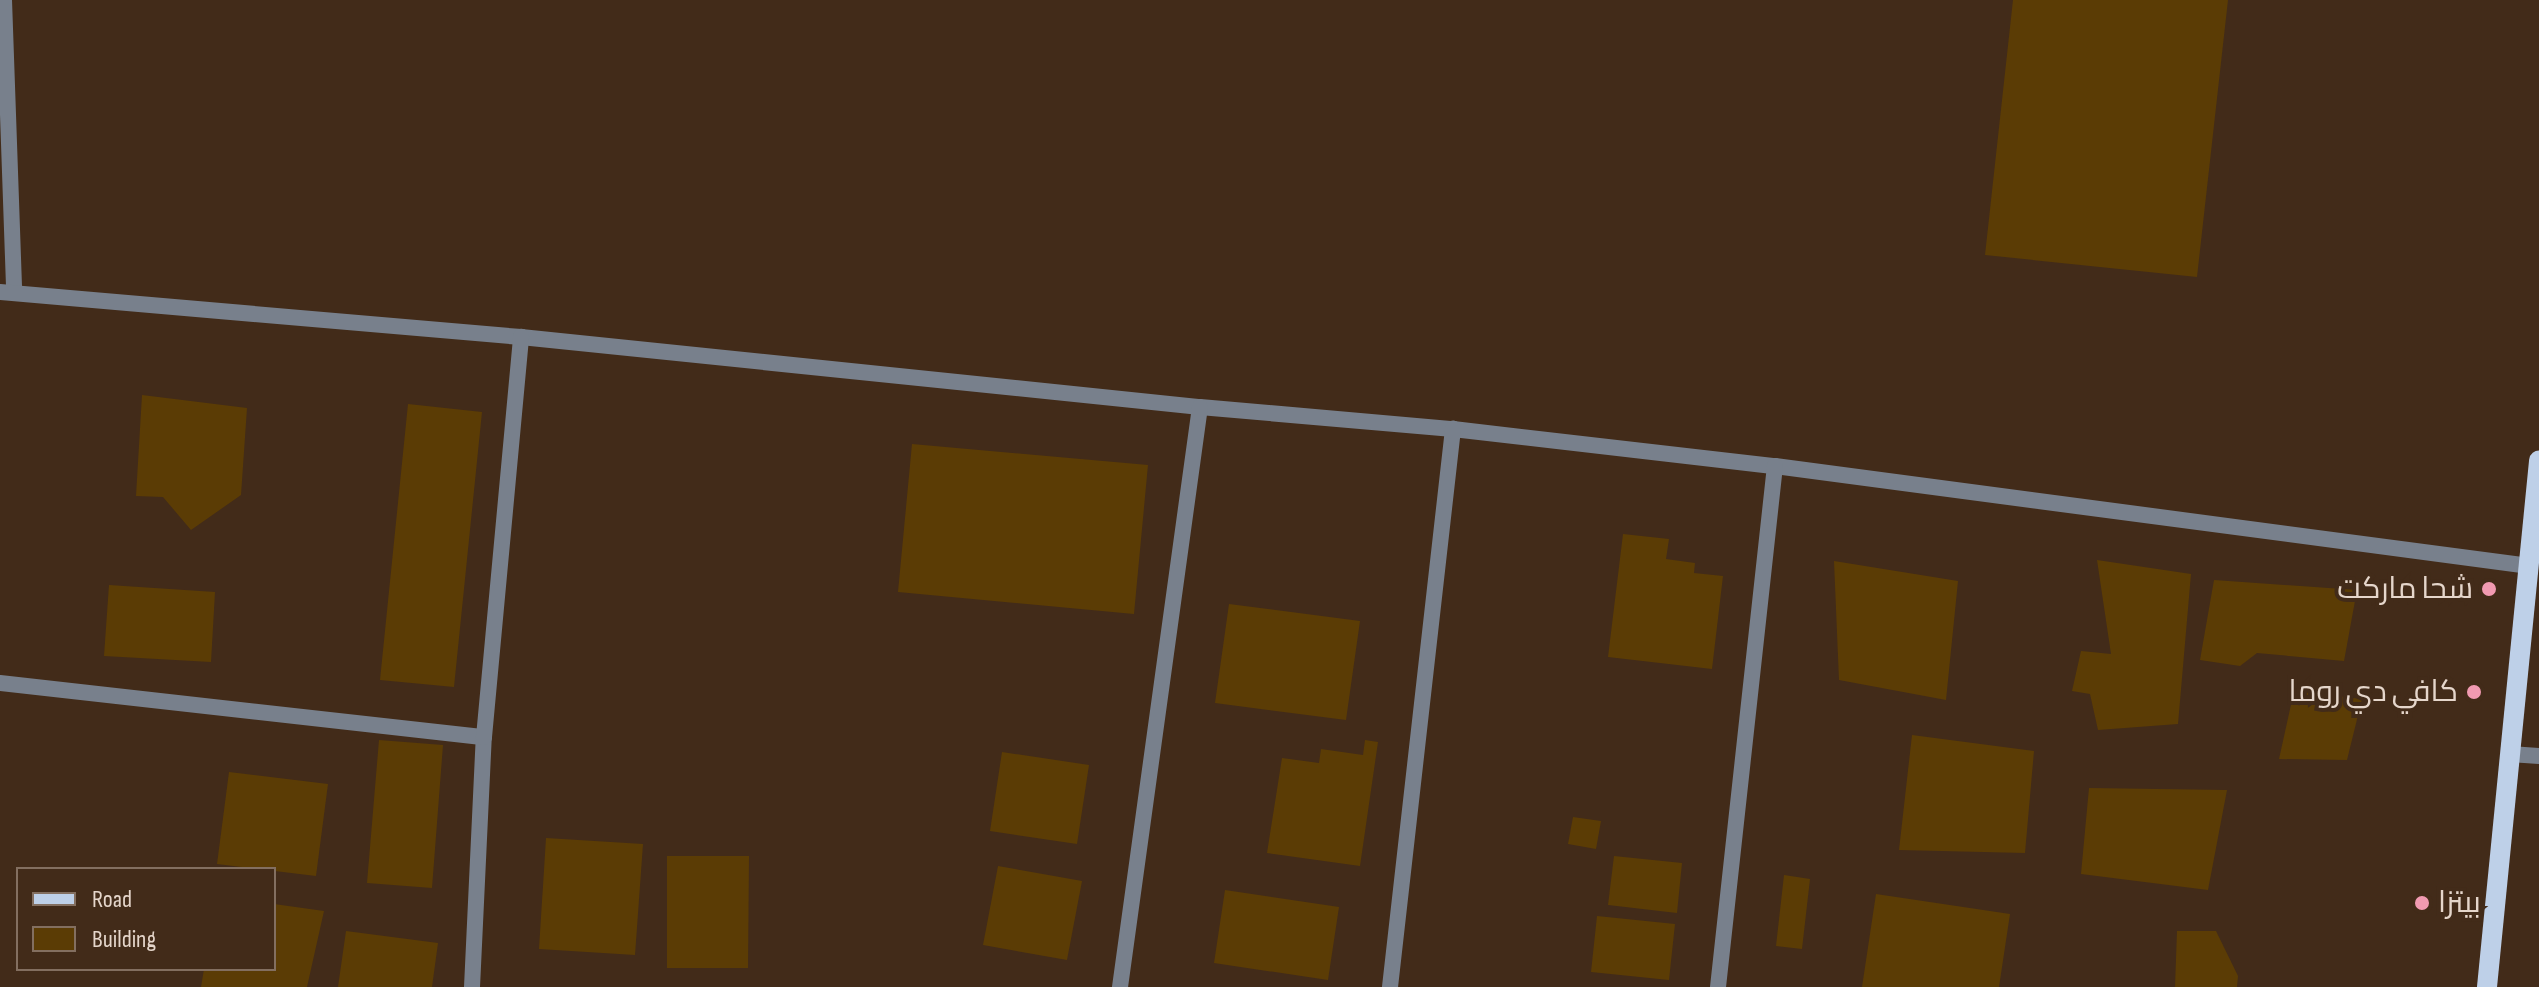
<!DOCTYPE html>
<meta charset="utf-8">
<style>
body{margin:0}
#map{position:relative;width:2539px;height:987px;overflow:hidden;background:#422b19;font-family:"Sofia Sans Condensed",Cairo,sans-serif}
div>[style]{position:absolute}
.building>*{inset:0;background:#5b3c05}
.minor>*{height:16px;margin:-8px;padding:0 8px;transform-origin:8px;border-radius:8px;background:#78808c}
.primary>*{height:20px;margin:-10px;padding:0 10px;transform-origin:10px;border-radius:10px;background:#bed0e8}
.dots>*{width:22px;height:22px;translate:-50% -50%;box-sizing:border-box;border:4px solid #422b19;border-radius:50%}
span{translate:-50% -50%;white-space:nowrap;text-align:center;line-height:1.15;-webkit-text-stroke:8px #422b19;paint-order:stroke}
.poi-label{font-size:30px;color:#e5d6cb}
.right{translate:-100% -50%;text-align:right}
.left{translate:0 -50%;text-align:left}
.legend{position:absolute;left:16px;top:867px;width:260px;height:104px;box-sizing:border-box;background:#422b19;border:2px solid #836f60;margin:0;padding:10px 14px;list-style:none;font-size:24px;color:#e5d6cb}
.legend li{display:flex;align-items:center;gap:16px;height:40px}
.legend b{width:40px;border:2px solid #836f60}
</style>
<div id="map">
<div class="building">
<div style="clip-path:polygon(2013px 0,2228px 0,2197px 277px,1985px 255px)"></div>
<div style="clip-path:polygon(142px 395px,247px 408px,241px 495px,191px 530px,163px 497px,136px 496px)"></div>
<div style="clip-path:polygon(408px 404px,482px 412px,454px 687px,380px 680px)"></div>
<div style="clip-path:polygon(912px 444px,1148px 465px,1134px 614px,898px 592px)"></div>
<div style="clip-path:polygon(1623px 534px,1669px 539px,1666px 559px,1695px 563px,1694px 573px,1723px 576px,1712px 669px,1608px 657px)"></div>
<div style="clip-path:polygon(2097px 560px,2191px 574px,2178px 724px,2098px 730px,2090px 694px,2072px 691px,2081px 651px,2111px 654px)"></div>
<div style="clip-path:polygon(1834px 561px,1958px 581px,1946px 700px,1839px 680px)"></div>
<div style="clip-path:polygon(2214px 580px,2357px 590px,2344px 661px,2257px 653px,2240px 666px,2200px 660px)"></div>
<div style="clip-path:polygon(109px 585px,215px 592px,211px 662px,104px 656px)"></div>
<div style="clip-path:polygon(1229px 604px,1360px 621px,1346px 720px,1215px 703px)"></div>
<div style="clip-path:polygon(2294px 691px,2362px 699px,2347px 760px,2279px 759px)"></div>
<div style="clip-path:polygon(1912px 735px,2034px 751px,2025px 853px,1899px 850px)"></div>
<div style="clip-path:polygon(379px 740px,443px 745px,432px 888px,367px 883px)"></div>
<div style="clip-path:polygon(1365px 740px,1378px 742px,1360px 866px,1267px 853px,1282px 758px,1319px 763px,1321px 749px,1363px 755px)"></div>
<div style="clip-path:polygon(1002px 752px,1089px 765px,1077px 844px,990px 831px)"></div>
<div style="clip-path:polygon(229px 772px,328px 784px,316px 876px,217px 864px)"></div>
<div style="clip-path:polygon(2089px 788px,2227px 790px,2208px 890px,2081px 874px)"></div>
<div style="clip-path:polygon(1573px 817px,1601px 821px,1596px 849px,1568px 844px)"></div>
<div style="clip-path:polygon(546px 838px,643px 844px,635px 955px,539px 949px)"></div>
<div style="clip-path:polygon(667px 856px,749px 856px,748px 968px,667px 968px)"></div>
<div style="clip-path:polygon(1614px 856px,1682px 863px,1677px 913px,1608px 905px)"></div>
<div style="clip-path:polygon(998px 866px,1082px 881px,1067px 960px,983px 945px)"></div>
<div style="clip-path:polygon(1784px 875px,1810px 879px,1802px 949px,1776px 946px)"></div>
<div style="clip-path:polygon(1225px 890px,1339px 907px,1328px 980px,1214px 963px)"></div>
<div style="clip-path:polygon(1876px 894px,2010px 914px,1999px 987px,1862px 987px)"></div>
<div style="clip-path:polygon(274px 904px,324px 911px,307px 987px,201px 987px,204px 969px,274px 969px)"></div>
<div style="clip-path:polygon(1597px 916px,1675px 924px,1669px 980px,1591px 972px)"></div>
<div style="clip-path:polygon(346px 931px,438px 943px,432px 987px,338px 987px)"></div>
<div style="clip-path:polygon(2177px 931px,2216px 931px,2238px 976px,2237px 987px,2175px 987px)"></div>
</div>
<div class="minor">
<div style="left:4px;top:0;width:292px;rotate:88deg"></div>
<div style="left:0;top:292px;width:523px;rotate:4.94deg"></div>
<div style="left:521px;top:337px;width:683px;rotate:5.89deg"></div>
<div style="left:1200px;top:407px;width:254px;rotate:5deg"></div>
<div style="left:1453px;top:429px;width:324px;rotate:6.6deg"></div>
<div style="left:1775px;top:466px;width:761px;rotate:7.55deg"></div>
<div style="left:0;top:683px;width:487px;rotate:6.4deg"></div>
<div style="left:2510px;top:754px;width:29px;rotate:4deg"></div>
<div style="left:472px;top:987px;width:250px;rotate:-87.3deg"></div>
<div style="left:484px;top:737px;width:402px;rotate:-84.7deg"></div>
<div style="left:1120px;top:987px;width:585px;rotate:-82.15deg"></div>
<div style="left:1390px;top:987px;width:562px;rotate:-83.56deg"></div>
<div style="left:1718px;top:987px;width:524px;rotate:-83.76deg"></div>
</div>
<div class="primary">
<div style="left:2487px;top:987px;width:529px;rotate:-84.35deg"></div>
</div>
<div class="dots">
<div style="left:2489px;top:589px;background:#f19ab1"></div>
<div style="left:2474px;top:692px;background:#f19ab1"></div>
<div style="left:2422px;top:903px;background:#f19ab1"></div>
</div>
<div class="poi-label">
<span class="right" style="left:2473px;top:589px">شحا ماركت</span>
<span class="right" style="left:2458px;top:692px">كافي دي روما</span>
<span class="left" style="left:2438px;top:903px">بيتزا</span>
</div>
<ul class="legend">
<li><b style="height:10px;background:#bed0e8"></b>Road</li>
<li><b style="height:22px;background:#5b3c05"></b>Building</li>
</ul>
</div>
